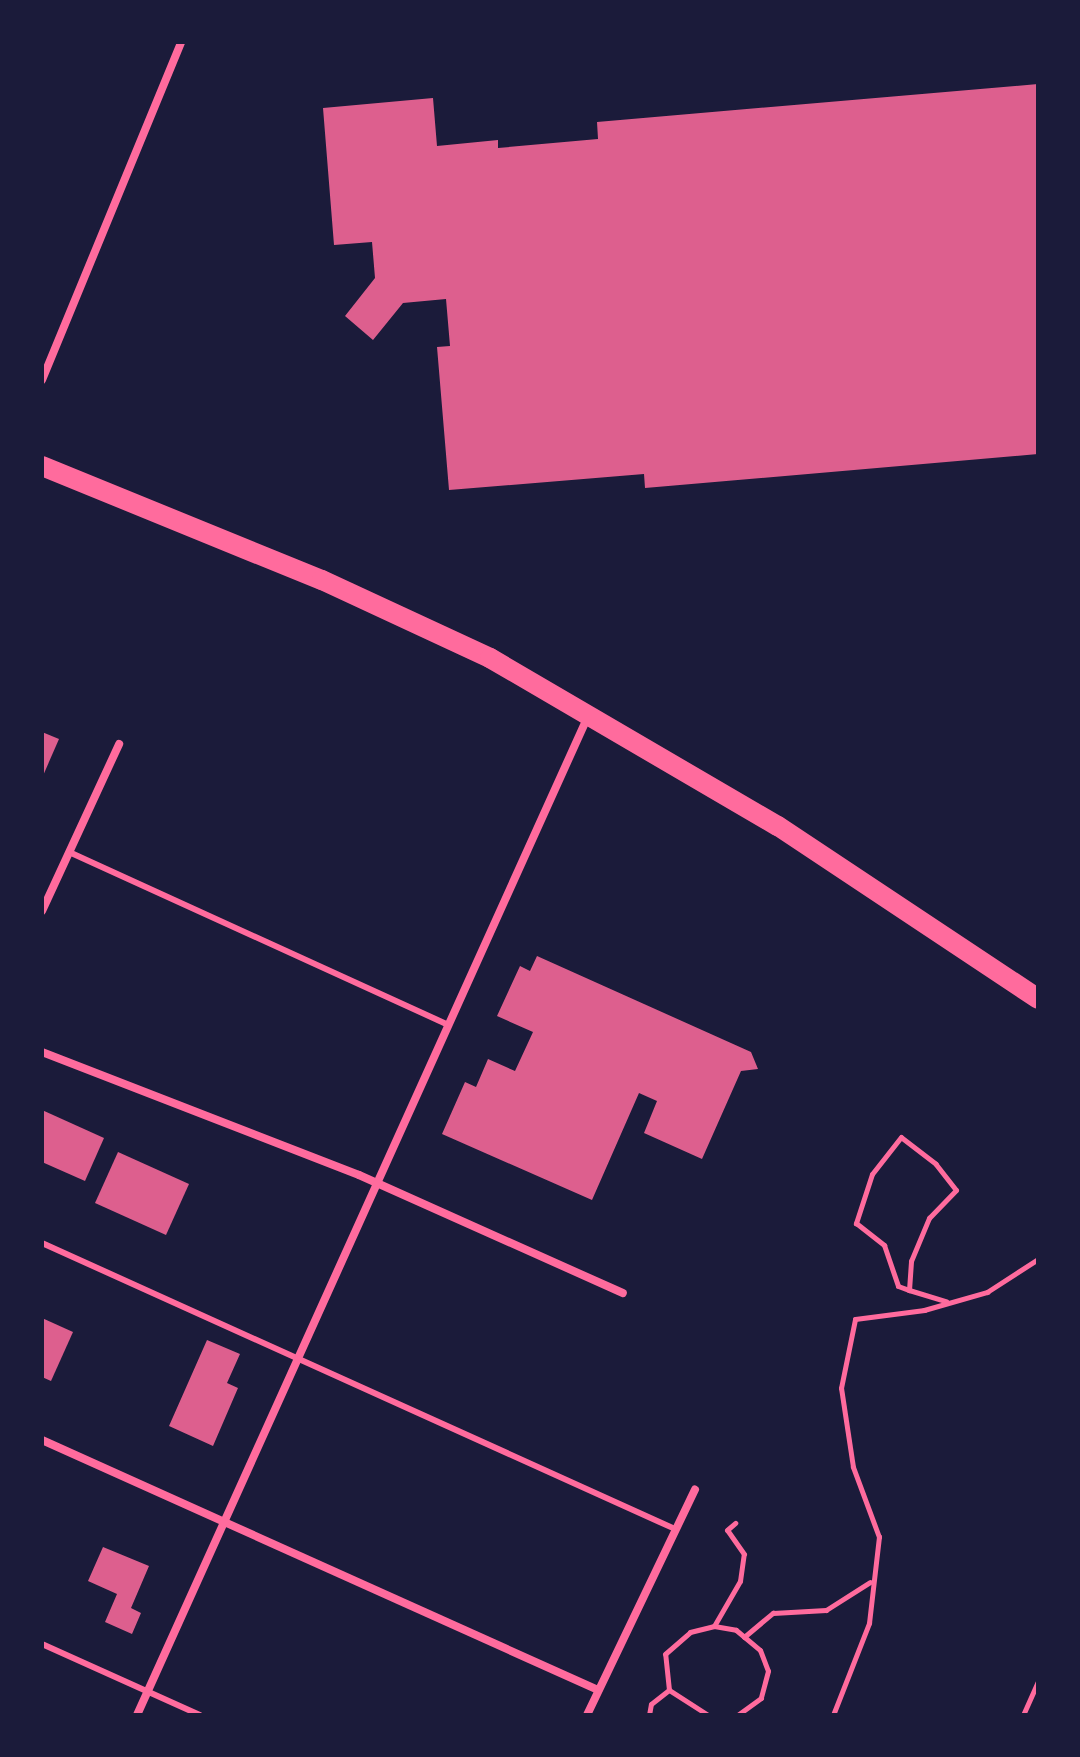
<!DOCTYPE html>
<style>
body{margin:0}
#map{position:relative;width:1080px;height:1757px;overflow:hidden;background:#1b1b3a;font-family:"Asap Condensed",sans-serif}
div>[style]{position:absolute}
.building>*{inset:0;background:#dd5f8e}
.path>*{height:5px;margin:-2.5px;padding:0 2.5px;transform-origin:2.5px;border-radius:2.5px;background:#ff6b9d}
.service>*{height:6px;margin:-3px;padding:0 3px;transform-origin:3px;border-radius:3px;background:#ff6b9d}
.minor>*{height:8px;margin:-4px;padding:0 4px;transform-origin:4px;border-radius:4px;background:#ff6b9d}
.primary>*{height:20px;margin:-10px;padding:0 10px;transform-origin:10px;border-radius:10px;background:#ff6b9d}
span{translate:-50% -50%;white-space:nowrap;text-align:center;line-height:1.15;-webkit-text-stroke:8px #1b1b3a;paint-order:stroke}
.frame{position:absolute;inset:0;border:44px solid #1b1b3a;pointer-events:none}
</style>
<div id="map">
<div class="building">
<div style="clip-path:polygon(1038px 84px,1038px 454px,645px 488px,644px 474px,449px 490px,437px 347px,450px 346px,446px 299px,403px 303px,373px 340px,345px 316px,375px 278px,372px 242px,334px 245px,323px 108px,433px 98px,437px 146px,498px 140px,498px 148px,598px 139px,597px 122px)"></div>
<div style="clip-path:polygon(42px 732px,59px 739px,42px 778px)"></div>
<div style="clip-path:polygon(537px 956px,751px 1052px,758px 1069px,741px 1071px,702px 1159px,644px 1133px,657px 1101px,639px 1093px,592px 1200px,442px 1134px,465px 1082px,476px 1087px,488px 1059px,515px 1071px,533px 1032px,497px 1016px,520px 966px,530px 971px)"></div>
<div style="clip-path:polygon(42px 1110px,104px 1138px,85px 1181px,42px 1162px)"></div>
<div style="clip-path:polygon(118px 1152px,189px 1184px,166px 1235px,95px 1203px)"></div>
<div style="clip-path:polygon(42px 1318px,73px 1332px,51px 1381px,42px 1377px)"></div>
<div style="clip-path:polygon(207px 1340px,240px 1354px,227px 1383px,238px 1388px,213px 1446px,169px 1426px)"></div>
<div style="clip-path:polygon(103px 1547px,149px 1566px,131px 1608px,141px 1613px,132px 1634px,105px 1622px,117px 1594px,88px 1581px)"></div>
</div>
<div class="path">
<div style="left:909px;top:1290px;width:29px;rotate:-86deg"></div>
<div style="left:911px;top:1261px;width:47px;rotate:-67.3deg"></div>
<div style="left:929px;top:1218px;width:39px;rotate:-46deg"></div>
<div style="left:956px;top:1190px;width:33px;rotate:-128deg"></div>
<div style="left:936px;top:1164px;width:44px;rotate:-142.4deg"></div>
<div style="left:901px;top:1137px;width:47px;rotate:128.1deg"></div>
<div style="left:872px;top:1174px;width:52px;rotate:108.1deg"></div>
<div style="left:856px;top:1223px;width:36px;rotate:38deg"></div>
<div style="left:884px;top:1245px;width:43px;rotate:71.1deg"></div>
<div style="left:898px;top:1286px;width:12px;rotate:20deg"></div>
<div style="left:909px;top:1290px;width:39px;rotate:17deg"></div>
<div style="left:1038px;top:1414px;width:5px;rotate:90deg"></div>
<div style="left:714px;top:1626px;width:52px;rotate:-60deg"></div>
<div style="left:740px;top:1581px;width:27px;rotate:-82deg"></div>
<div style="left:744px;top:1554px;width:29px;rotate:-125deg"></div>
<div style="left:727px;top:1530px;width:11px;rotate:-41deg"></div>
<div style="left:744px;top:1637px;width:38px;rotate:-40deg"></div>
<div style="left:773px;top:1613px;width:53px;rotate:-3.2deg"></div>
<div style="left:826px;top:1610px;width:52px;rotate:-32.5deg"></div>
<div style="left:649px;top:1715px;width:11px;rotate:-80deg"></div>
<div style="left:651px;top:1704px;width:23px;rotate:-38deg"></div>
<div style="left:708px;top:1715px;width:46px;rotate:-147.3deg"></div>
<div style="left:669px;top:1690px;width:36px;rotate:-96deg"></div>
<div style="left:665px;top:1654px;width:33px;rotate:-41deg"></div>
<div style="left:690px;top:1632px;width:25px;rotate:-14deg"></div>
<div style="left:714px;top:1626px;width:22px;rotate:10deg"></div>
<div style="left:736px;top:1630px;width:31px;rotate:40deg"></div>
<div style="left:760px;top:1650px;width:22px;rotate:69deg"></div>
<div style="left:768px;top:1671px;width:28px;rotate:105deg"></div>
<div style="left:761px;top:1698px;width:29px;rotate:144deg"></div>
<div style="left:833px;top:1715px;width:99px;rotate:-68.6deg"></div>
<div style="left:869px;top:1623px;width:87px;rotate:-83.4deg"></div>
<div style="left:879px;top:1537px;width:75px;rotate:-110.4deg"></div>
<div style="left:853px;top:1467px;width:80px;rotate:-98.6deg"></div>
<div style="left:841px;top:1388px;width:70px;rotate:-78.5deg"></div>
<div style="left:855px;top:1319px;width:70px;rotate:-7.4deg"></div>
<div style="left:924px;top:1310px;width:66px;rotate:-15.9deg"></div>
<div style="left:987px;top:1292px;width:61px;rotate:-32.9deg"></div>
<div style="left:1023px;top:1715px;width:36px;rotate:-66deg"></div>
</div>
<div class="service">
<div style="left:69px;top:852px;width:417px;rotate:24.5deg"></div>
<div style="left:42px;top:1243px;width:692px;rotate:24.31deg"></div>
<div style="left:42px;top:1644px;width:173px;rotate:24.2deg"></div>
</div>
<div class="minor">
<div style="left:42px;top:380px;width:365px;rotate:-67.6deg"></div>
<div style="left:42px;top:911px;width:184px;rotate:-65.2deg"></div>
<div style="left:42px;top:1052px;width:340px;rotate:21.2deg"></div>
<div style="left:359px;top:1175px;width:289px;rotate:24.1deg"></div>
<div style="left:42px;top:1440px;width:610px;rotate:24.21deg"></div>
<div style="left:137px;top:1715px;width:1096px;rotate:-65.7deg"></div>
<div style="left:587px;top:1715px;width:250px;rotate:-64.4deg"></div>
</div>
<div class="primary">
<div style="left:42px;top:466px;width:302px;rotate:22.2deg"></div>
<div style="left:322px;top:580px;width:185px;rotate:24.9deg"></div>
<div style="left:490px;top:658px;width:333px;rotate:30.3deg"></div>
<div style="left:778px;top:826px;width:312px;rotate:33.6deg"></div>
</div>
<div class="frame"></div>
</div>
